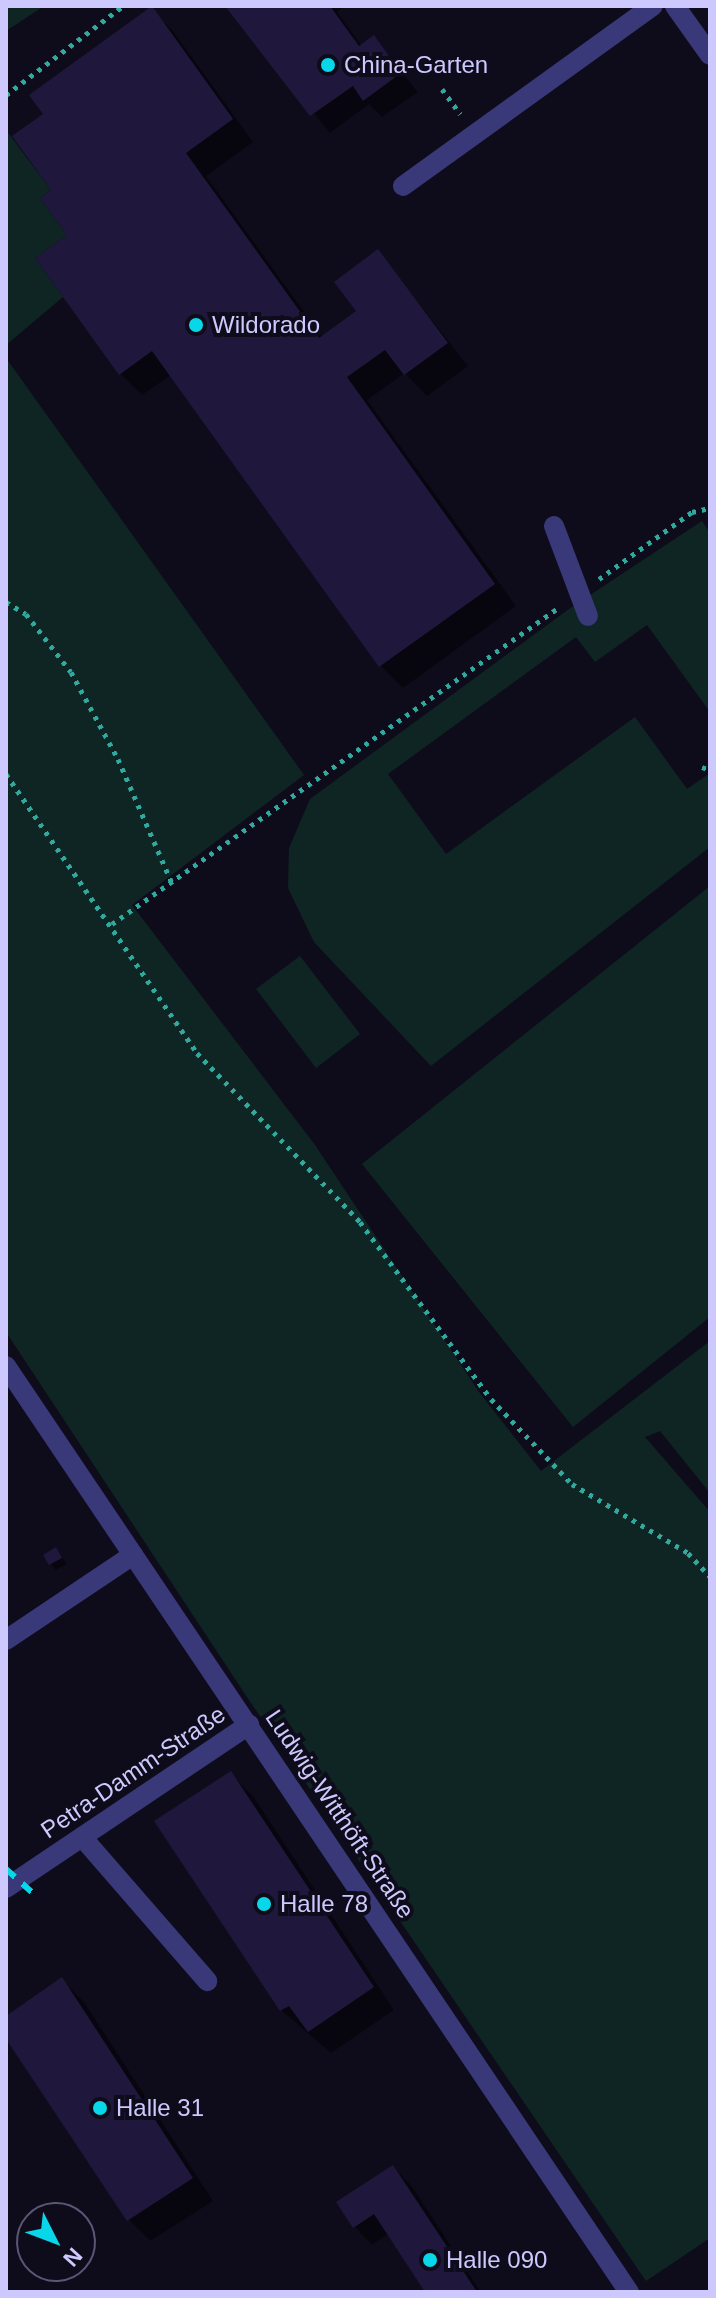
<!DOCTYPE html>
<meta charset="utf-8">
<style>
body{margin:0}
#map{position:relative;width:716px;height:2298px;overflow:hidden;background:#0e0c1b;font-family:Arial,sans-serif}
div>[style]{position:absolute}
.green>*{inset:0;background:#0f2524}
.shadow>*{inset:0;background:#0007}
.building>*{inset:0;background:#1f183c}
.path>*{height:5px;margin-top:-2.5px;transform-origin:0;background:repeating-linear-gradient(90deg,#30a99f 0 4px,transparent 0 10px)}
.minor>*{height:20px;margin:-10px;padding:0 10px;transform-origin:10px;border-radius:10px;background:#393879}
.rail>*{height:6px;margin-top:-3px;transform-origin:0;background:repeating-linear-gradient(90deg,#08d7e9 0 12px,transparent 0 22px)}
.dots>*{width:22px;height:22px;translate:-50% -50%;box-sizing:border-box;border:4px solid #0e0c1b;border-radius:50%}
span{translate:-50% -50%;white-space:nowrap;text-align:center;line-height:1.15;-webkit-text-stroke:8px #0e0c1b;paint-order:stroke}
.poi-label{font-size:24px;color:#cdc8fd}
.left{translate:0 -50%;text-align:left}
.street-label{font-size:24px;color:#cdc8fd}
.frame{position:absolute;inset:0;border:8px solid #cdc8fd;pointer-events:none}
.north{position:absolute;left:16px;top:2202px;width:80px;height:80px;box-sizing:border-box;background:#0e0c1b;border:2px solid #5a5775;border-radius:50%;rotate:132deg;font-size:22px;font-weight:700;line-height:32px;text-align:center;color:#cdc8fd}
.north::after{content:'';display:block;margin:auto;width:28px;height:36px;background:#08d7e9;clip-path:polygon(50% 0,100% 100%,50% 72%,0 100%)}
</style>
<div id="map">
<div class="green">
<div style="clip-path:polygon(6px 6px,44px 6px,6px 31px)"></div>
<div style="clip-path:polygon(6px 130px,51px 190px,40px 198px,67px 235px,35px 258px,63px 297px,6px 345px)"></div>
<div style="clip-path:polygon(6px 358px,304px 775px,132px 905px,315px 1145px,479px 1392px,541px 1471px,710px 1341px,710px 1493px,660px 1431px,645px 1437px,710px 1512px,710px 2238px,646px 2281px,247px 1697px,6px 1332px)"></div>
<div style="clip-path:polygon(702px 521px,710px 533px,710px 712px,647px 625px,595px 662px,576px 637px,388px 774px,446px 854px,635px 717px,687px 789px,710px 773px,710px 847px,431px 1066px,314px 942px,288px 888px,289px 848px,310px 799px,569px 609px)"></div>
<div style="clip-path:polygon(710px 886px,710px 1317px,573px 1427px,362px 1164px)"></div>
<div style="clip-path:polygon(300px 956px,360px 1034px,316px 1068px,256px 989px)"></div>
</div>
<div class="shadow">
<div style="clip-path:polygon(228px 6px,345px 6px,337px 12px,362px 46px,374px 38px,418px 92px,382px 117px,369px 104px,330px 133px)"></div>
<div style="clip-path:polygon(151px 9px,173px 31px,253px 142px,206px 176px,323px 338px,359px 312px,378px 252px,468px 366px,427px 396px,405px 373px,367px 400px,516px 606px,403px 688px,381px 666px,171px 375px,142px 395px,120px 373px,54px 190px,46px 115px)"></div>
<div style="clip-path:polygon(55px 1549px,67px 1564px,56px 1570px,50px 1564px)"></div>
<div style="clip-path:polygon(231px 1774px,253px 1796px,394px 2010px,331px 2053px,281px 2010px)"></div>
<div style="clip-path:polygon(62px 1980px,84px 2002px,213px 2201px,150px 2241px,128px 2219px,6px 2035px,6px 2018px)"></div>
<div style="clip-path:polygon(393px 2167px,411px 2185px,481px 2292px,428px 2292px,389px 2233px,372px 2245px,355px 2227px,339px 2203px)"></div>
</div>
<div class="building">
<div style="clip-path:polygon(152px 6px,233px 119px,186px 153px,319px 338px,356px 311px,334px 282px,378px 249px,448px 343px,404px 375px,385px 350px,347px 377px,495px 584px,379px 667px,152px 351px,119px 375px,35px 258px,67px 235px,40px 198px,51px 190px,12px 136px,43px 114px,29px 95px)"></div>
<div style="clip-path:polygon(225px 6px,330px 6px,359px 46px,374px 35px,401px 73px,363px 101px,353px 86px,310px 116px)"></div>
<div style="clip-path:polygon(56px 1547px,62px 1558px,49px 1565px,43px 1555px)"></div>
<div style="clip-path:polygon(231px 1771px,374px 1987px,308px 2032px,289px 2006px,280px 2011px,154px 1821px)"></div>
<div style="clip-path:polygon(62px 1977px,193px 2178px,127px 2221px,6px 2039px,6px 2016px)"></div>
<div style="clip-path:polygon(393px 2165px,477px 2292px,425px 2292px,374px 2214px,353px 2228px,336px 2202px)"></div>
</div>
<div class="path">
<div style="left:442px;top:89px;width:31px;rotate:54deg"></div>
<div style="left:6px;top:95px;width:147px;rotate:-37.3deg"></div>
<div style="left:599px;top:579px;width:115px;rotate:-35.8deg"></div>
<div style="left:692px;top:512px;width:18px;rotate:-13deg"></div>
<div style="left:6px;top:602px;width:23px;rotate:31deg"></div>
<div style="left:26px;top:614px;width:73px;rotate:52.2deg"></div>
<div style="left:71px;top:672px;width:99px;rotate:61.6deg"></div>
<div style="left:118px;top:759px;width:135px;rotate:66.5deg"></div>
<div style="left:702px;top:767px;width:9px;rotate:21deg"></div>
<div style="left:6px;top:774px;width:338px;rotate:55.6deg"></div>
<div style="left:197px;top:1053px;width:235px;rotate:46deg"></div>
<div style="left:360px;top:1222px;width:220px;rotate:53.5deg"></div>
<div style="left:491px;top:1399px;width:117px;rotate:46.4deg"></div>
<div style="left:572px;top:1484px;width:135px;rotate:30.7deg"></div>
<div style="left:688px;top:1553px;width:33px;rotate:47deg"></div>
<div style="left:112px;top:924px;width:547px;rotate:-35.32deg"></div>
</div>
<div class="minor">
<div style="left:675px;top:6px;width:60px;rotate:54.5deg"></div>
<div style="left:403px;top:186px;width:308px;rotate:-35.8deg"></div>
<div style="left:554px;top:526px;width:96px;rotate:69.3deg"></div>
<div style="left:6px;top:1366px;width:1116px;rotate:56.07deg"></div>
<div style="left:6px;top:1640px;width:153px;rotate:-33.8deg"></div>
<div style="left:82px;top:1837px;width:191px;rotate:49deg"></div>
<div style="left:6px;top:1888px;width:293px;rotate:-33.9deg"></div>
</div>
<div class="rail">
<div style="left:6px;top:1869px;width:39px;rotate:42deg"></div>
</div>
<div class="dots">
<div style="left:328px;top:65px;background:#08d7e9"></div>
<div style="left:196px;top:325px;background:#08d7e9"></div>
<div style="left:264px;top:1904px;background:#08d7e9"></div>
<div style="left:100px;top:2108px;background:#08d7e9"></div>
<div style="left:430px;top:2260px;background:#08d7e9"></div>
</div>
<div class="poi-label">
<span class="left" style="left:344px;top:65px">China-Garten</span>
<span class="left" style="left:212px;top:325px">Wildorado</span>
<span class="left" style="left:280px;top:1904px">Halle 78</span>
<span class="left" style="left:116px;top:2108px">Halle 31</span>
<span class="left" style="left:446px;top:2260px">Halle 090</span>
</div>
<div class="street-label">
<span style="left:133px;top:1772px;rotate:-34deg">Petra-Damm-Straße</span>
<span style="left:340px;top:1814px;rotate:56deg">Ludwig-Witthöft-Straße</span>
</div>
<div class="frame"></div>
<div class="north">N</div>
</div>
